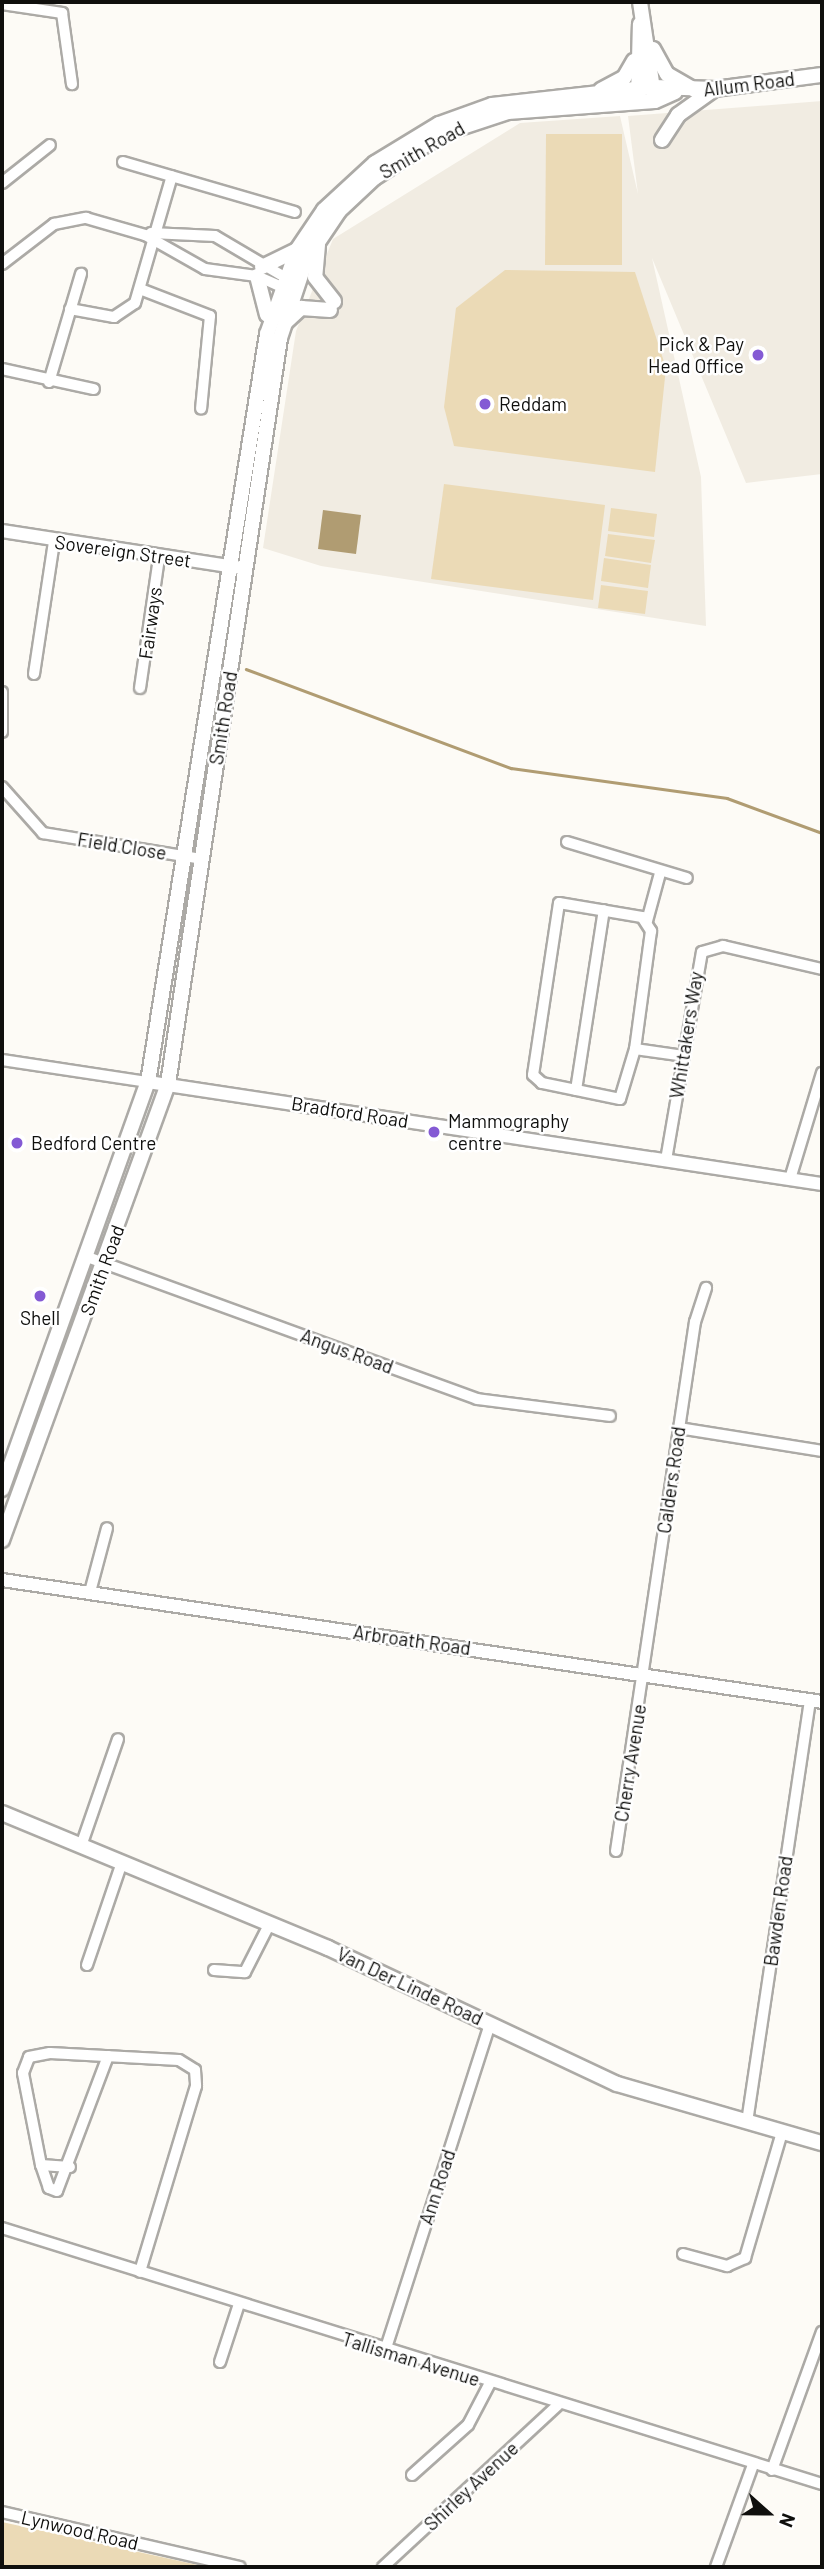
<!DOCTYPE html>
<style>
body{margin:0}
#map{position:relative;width:824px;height:2569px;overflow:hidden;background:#fdfbf6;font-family:Barlow,sans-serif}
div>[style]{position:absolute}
.built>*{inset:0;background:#f1ece2}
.green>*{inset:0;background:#ebdab6}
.water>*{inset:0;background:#b09c72}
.stream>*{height:2.5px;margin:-1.25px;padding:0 1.25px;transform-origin:1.25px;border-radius:1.25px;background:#b09c72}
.roads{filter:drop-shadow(2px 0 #acaaa6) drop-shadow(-2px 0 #acaaa6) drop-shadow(0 2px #acaaa6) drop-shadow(0 -2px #acaaa6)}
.minor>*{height:10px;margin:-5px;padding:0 5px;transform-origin:5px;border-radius:5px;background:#fff}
.tertiary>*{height:12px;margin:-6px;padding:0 6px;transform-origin:6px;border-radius:6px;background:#fff}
.secondary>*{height:14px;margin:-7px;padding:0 7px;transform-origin:7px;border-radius:7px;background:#fff}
.dots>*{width:19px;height:19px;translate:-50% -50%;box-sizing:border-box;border:4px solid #fff;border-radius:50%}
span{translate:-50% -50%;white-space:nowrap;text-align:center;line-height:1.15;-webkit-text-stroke:5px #fff;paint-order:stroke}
.street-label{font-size:19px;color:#0f0f0d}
.poi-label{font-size:19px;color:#0f0f0d}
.right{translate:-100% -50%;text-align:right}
.left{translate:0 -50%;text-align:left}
.frame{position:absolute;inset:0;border:4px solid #0f0f0d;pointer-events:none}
.north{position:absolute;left:733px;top:2478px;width:70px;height:70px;-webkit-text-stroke:5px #fff;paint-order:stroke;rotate:111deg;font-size:19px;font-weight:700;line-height:28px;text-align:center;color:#0f0f0d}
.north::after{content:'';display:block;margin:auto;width:24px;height:32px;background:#0f0f0d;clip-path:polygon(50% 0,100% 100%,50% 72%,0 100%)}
</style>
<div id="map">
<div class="built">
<div style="clip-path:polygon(822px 101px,822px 474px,746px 483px,652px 258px,701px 477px,706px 626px,321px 566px,263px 548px,296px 331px,333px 239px,520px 123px,620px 116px,638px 194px,628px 116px)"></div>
</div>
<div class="green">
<div style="clip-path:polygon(546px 134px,622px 134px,622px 265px,545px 265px)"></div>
<div style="clip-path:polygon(505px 270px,635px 272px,666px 368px,655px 472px,454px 446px,444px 407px,456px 308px)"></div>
<div style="clip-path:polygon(444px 484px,605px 505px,593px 600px,431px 579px)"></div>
<div style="clip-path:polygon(611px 508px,657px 514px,654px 537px,608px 531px)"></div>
<div style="clip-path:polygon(608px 534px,655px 540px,651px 563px,605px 556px)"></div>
<div style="clip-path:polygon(604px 558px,651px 565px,648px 588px,601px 581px)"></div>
<div style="clip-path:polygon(601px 585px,648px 591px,645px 614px,598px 608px)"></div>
<div style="clip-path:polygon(2px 2522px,207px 2567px,2px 2567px)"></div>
</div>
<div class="water">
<div style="clip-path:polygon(323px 510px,361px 515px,356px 554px,318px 549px)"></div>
</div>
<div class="stream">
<div style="left:246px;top:669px;width:283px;rotate:20.5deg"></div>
<div style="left:511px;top:768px;width:218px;rotate:7.9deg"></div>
<div style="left:727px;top:798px;width:101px;rotate:20.2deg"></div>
</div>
<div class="roads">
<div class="minor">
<div style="left:2px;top:4px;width:61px;rotate:8.5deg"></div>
<div style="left:62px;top:13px;width:72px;rotate:82deg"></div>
<div style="left:123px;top:162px;width:179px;rotate:16.2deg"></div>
<div style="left:2px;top:183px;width:61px;rotate:-38.4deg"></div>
<div style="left:151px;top:233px;width:64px;rotate:2.7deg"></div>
<div style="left:215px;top:236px;width:91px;rotate:30.5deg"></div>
<div style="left:2px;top:264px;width:66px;rotate:-37.6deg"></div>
<div style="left:54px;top:224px;width:33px;rotate:-11deg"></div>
<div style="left:86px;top:218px;width:61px;rotate:16.1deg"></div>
<div style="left:145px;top:235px;width:69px;rotate:29.5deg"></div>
<div style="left:205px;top:269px;width:52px;rotate:7.7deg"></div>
<div style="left:257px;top:276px;width:36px;rotate:24deg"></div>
<div style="left:140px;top:289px;width:75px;rotate:21.1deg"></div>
<div style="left:210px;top:316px;width:93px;rotate:95.5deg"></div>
<div style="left:70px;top:309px;width:45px;rotate:10.3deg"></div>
<div style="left:114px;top:317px;width:25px;rotate:-34deg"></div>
<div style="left:135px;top:303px;width:132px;rotate:-73.8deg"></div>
<div style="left:2px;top:369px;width:94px;rotate:12.3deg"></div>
<div style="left:49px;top:382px;width:113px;rotate:-73.5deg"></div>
<div style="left:34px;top:674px;width:134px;rotate:-81.4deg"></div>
<div style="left:140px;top:688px;width:132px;rotate:-81.7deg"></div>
<div style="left:2px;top:692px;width:40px;rotate:90deg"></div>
<div style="left:2px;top:787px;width:62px;rotate:48.3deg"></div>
<div style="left:43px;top:833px;width:160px;rotate:9.3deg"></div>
<div style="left:567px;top:842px;width:125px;rotate:16.7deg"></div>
<div style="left:559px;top:903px;width:84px;rotate:9.6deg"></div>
<div style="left:642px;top:917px;width:17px;rotate:57deg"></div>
<div style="left:651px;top:931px;width:119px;rotate:97.7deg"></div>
<div style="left:635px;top:1049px;width:52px;rotate:106.7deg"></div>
<div style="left:620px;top:1099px;width:80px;rotate:-168.4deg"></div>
<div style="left:542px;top:1083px;width:12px;rotate:-138deg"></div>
<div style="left:533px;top:1075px;width:174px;rotate:-81.4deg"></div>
<div style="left:647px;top:921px;width:50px;rotate:-74.8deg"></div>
<div style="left:635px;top:1049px;width:49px;rotate:8.1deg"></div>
<div style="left:2px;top:1060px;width:148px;rotate:8.6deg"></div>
<div style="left:576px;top:1090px;width:182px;rotate:-81.2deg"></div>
<div style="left:666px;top:1160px;width:211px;rotate:-80.2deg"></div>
<div style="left:702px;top:952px;width:22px;rotate:-16deg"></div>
<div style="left:723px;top:946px;width:102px;rotate:13.1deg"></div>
<div style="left:790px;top:1179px;width:111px;rotate:-73.2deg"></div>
<div style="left:90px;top:1258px;width:412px;rotate:20deg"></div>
<div style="left:477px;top:1399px;width:134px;rotate:7.3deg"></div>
<div style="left:679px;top:1428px;width:145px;rotate:9.1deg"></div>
<div style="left:90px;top:1592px;width:66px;rotate:-75.1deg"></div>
<div style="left:81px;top:1846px;width:113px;rotate:-70.9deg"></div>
<div style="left:616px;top:1851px;width:535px;rotate:-81.51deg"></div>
<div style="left:695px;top:1322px;width:36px;rotate:-72deg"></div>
<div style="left:87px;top:1965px;width:109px;rotate:-71.2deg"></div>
<div style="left:214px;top:1970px;width:31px;rotate:4deg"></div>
<div style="left:245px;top:1972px;width:55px;rotate:-63deg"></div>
<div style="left:108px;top:2056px;width:144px;rotate:110.7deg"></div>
<div style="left:57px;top:2191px;width:9px;rotate:-159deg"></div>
<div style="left:49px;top:2188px;width:24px;rotate:-109deg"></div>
<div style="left:41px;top:2165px;width:94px;rotate:-101.1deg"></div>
<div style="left:23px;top:2073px;width:17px;rotate:-69deg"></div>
<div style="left:29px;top:2057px;width:21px;rotate:-11deg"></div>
<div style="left:50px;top:2053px;width:129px;rotate:3.1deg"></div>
<div style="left:179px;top:2060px;width:19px;rotate:32deg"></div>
<div style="left:195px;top:2070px;width:16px;rotate:86deg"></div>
<div style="left:196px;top:2086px;width:194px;rotate:106.8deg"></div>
<div style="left:747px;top:2122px;width:427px;rotate:-81.5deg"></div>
<div style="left:41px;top:2165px;width:29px;rotate:4deg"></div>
<div style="left:2px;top:2228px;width:859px;rotate:17.34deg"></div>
<div style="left:683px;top:2254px;width:46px;rotate:15.3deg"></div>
<div style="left:727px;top:2266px;width:20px;rotate:-24deg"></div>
<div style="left:745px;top:2258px;width:131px;rotate:-73.6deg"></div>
<div style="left:385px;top:2351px;width:344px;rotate:-72.2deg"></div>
<div style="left:220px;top:2362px;width:61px;rotate:-71.9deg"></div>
<div style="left:772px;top:2470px;width:147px;rotate:-70.1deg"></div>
<div style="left:412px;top:2475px;width:75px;rotate:-41.8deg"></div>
<div style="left:468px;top:2425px;width:47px;rotate:-62.4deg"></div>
<div style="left:2px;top:2512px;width:244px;rotate:13deg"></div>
<div style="left:383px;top:2567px;width:238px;rotate:-42.8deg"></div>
<div style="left:716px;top:2567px;width:109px;rotate:-70.1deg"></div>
</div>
<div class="tertiary">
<div style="left:2px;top:531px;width:241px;rotate:8.8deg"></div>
<div style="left:148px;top:1082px;width:682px;rotate:8.61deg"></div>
<div style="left:2px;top:1580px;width:829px;rotate:8.46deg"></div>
</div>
<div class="secondary">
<div style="left:640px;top:2px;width:95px;rotate:81.5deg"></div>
<div style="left:653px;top:49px;width:29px;rotate:61deg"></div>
<div style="left:667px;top:74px;width:34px;rotate:30deg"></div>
<div style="left:601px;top:90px;width:26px;rotate:-28deg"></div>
<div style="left:624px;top:78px;width:20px;rotate:-60deg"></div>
<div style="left:638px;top:98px;width:74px;rotate:-88.5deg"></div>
<div style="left:662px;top:140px;width:30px;rotate:-57deg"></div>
<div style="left:678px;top:115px;width:43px;rotate:-35.5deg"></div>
<div style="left:318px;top:245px;width:32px;rotate:95deg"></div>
<div style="left:315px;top:277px;width:31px;rotate:52deg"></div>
<div style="left:262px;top:267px;width:37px;rotate:-26deg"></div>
<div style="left:257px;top:276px;width:40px;rotate:75.6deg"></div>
<div style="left:286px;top:322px;width:21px;rotate:-43deg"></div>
<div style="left:301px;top:308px;width:29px;rotate:4deg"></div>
<div style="left:2px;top:1489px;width:432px;rotate:-70.3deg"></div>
<div style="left:148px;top:1082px;width:757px;rotate:-80.96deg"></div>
<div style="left:267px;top:334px;width:89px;rotate:-70.3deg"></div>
<div style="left:297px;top:250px;width:48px;rotate:-56deg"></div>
<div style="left:324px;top:210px;width:69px;rotate:-42.7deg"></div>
<div style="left:375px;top:163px;width:75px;rotate:-31.4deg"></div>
<div style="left:439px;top:124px;width:56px;rotate:-19.7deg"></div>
<div style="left:492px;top:105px;width:162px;rotate:-6.4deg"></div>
<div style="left:653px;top:87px;width:62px;rotate:1.8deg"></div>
<div style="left:715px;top:89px;width:108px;rotate:-7.5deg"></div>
<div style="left:2px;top:1540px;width:485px;rotate:-70deg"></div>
<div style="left:168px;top:1084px;width:754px;rotate:-81.46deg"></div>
<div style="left:280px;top:338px;width:82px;rotate:-71.6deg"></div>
<div style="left:306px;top:260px;width:59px;rotate:-56deg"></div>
<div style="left:339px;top:211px;width:48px;rotate:-43.3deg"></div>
<div style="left:374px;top:178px;width:83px;rotate:-32.7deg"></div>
<div style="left:444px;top:133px;width:67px;rotate:-18.2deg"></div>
<div style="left:508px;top:112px;width:147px;rotate:-4.3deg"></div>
<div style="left:655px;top:101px;width:22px;rotate:-24deg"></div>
<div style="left:2px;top:1813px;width:353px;rotate:22.5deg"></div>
<div style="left:328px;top:1948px;width:319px;rotate:25.2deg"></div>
<div style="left:617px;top:2084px;width:213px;rotate:16.1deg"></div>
</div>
</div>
<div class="dots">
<div style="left:758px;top:355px;background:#845ad4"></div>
<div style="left:485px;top:404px;background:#845ad4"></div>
<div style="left:434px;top:1132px;background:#845ad4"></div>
<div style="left:17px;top:1143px;background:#845ad4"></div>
<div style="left:40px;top:1296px;background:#845ad4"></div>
</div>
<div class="street-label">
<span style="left:749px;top:84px;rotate:-7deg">Allum Road</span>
<span style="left:422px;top:150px;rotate:-30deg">Smith Road</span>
<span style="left:123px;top:551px;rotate:8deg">Sovereign Street</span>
<span style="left:150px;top:623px;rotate:-82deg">Fairways</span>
<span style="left:223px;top:718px;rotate:-81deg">Smith Road</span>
<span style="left:122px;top:846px;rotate:9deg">Field Close</span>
<span style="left:686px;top:1035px;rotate:-81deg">Whittakers Way</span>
<span style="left:350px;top:1112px;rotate:9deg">Bradford Road</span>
<span style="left:102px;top:1270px;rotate:-70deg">Smith Road</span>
<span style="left:347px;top:1351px;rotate:20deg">Angus Road</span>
<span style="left:671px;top:1480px;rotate:-82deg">Calders Road</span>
<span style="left:412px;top:1640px;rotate:8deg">Arbroath Road</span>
<span style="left:630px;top:1763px;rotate:-81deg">Cherry Avenue</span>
<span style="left:778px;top:1911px;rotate:-82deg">Bawden Road</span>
<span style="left:410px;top:1986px;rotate:25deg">Van Der Linde Road</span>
<span style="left:437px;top:2187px;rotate:-72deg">Ann Road</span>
<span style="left:411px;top:2359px;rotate:17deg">Tallisman Avenue</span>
<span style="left:471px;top:2486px;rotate:-43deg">Shirley Avenue</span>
<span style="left:80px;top:2530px;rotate:13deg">Lynwood Road</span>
</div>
<div class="poi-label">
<span class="right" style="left:744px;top:355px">Pick &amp; Pay<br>Head Office</span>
<span class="left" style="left:499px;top:404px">Reddam</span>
<span class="left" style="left:448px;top:1132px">Mammography<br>centre</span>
<span class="left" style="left:31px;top:1143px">Bedford Centre</span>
<span style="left:40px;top:1318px">Shell</span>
</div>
<div class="frame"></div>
<div class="north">N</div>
</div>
